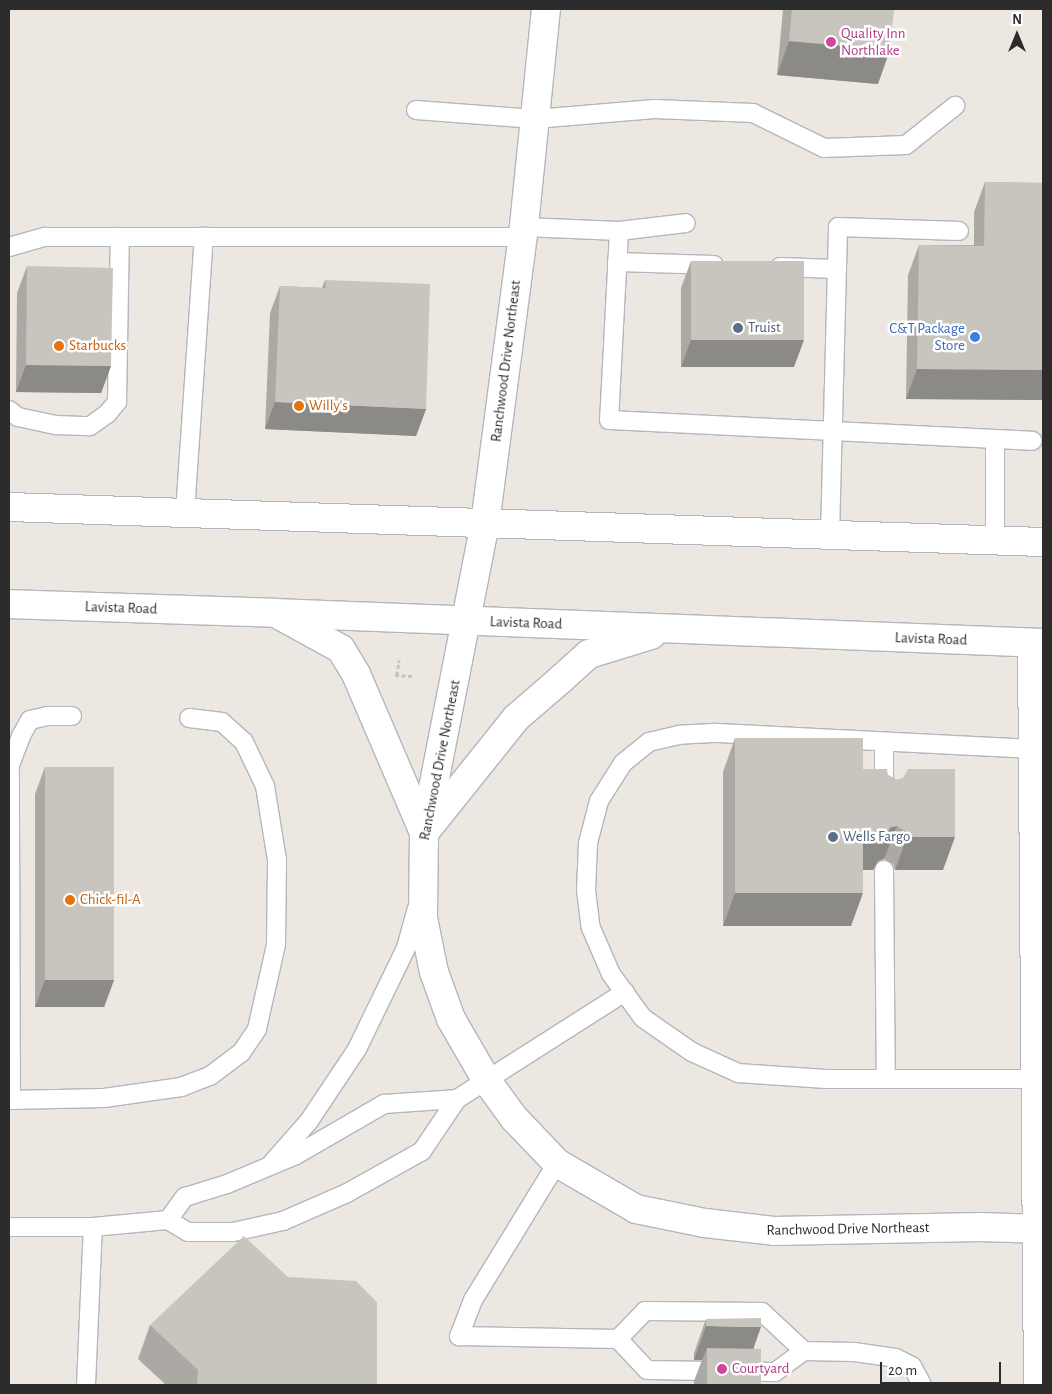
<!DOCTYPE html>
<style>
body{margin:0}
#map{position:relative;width:1052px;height:1394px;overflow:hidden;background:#ece7e0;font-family:"Alegreya Sans",sans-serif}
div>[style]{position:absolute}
.path>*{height:3px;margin-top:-1.5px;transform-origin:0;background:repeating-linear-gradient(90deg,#c4c4c4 0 4px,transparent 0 6.5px)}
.roads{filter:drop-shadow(1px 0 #b4b6be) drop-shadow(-1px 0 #b4b6be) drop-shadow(0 1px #b4b6be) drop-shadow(0 -1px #b4b6be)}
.service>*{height:18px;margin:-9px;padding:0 9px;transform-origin:9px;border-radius:9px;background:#fff}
.minor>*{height:28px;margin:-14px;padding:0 14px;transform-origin:14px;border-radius:14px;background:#fff}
.secondary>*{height:28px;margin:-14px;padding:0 14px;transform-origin:14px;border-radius:14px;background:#fff}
.wall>*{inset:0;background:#aca9a4}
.shaded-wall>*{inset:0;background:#8c8a86}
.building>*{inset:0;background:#c8c5bf}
.dots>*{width:14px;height:14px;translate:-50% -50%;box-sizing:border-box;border:2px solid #fff;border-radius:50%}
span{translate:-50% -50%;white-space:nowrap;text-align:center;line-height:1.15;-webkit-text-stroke:5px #fff;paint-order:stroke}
.hotel-label{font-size:15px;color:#b23c85}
.left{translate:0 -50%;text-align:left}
.service-label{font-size:15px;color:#4e5e75}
.shop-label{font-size:15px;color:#366cbe}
.right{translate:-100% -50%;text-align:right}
.food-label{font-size:15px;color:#c56008}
.street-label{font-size:15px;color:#2c2c2c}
.frame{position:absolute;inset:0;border:10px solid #2c2c2c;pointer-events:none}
.north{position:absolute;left:992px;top:10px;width:50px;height:50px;-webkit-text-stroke:4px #fff;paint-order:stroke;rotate:0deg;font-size:14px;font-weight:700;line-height:20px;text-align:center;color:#2c2c2c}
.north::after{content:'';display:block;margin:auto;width:18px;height:22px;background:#2c2c2c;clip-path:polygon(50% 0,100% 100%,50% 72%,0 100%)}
.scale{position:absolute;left:880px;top:1362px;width:121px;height:22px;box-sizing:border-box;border:2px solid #2c2c2c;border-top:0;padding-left:6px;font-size:15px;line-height:18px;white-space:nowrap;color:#2c2c2c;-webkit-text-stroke:4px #fff;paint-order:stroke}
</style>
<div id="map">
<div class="path">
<div style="left:395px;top:675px;width:19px;rotate:3deg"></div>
<div style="left:397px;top:675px;width:15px;rotate:-82deg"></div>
</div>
<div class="roads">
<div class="service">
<div style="left:416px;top:110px;width:119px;rotate:4.3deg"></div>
<div style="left:535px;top:119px;width:120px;rotate:-4.8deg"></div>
<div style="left:655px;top:109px;width:98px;rotate:2.3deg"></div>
<div style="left:753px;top:113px;width:79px;rotate:26.2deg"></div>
<div style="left:824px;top:148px;width:82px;rotate:-2.1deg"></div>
<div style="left:906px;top:145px;width:63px;rotate:-38.5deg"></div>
<div style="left:524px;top:227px;width:95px;rotate:2.4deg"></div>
<div style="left:619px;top:231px;width:67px;rotate:-6.8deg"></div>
<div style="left:619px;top:231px;width:189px;rotate:93deg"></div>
<div style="left:609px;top:420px;width:424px;rotate:2.8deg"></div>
<div style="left:9px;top:247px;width:37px;rotate:-16deg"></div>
<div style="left:45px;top:237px;width:477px"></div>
<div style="left:617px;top:262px;width:97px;rotate:1.8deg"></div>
<div style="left:780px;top:267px;width:57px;rotate:2deg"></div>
<div style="left:9px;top:410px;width:11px;rotate:38deg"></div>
<div style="left:18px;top:417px;width:39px;rotate:12deg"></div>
<div style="left:56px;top:425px;width:34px;rotate:2deg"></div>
<div style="left:90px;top:426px;width:21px;rotate:-35deg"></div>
<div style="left:107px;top:414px;width:16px;rotate:-50deg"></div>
<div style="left:117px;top:402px;width:165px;rotate:-89deg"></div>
<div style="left:185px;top:513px;width:277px;rotate:-86.1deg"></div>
<div style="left:830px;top:535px;width:308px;rotate:-88.5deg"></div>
<div style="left:838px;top:227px;width:121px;rotate:1.9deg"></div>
<div style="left:995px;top:540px;width:101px;rotate:-90deg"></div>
<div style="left:884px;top:742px;width:51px;rotate:90deg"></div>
<div style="left:1033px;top:749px;width:320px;rotate:-177.1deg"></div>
<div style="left:713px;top:733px;width:34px;rotate:177deg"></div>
<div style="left:679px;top:735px;width:31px;rotate:167deg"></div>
<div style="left:649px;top:742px;width:33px;rotate:141deg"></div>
<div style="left:623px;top:763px;width:45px;rotate:122.3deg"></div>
<div style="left:599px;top:801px;width:43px;rotate:104.7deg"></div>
<div style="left:588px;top:843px;width:47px;rotate:92.4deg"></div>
<div style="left:586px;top:890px;width:38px;rotate:83deg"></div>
<div style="left:591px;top:928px;width:50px;rotate:66.5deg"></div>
<div style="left:611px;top:974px;width:54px;rotate:54deg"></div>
<div style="left:643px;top:1018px;width:60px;rotate:34.8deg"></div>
<div style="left:692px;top:1052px;width:51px;rotate:24.5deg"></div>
<div style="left:738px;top:1073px;width:88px;rotate:3.9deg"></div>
<div style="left:826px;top:1079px;width:210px"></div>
<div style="left:884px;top:870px;width:209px;rotate:89.5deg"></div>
<div style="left:9px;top:1100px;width:95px;rotate:-1.2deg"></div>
<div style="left:104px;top:1098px;width:78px;rotate:-8.1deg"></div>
<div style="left:181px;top:1087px;width:31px;rotate:-21deg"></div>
<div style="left:210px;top:1076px;width:39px;rotate:-37deg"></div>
<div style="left:241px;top:1053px;width:29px;rotate:-56deg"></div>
<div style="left:257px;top:1029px;width:86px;rotate:-77.3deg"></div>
<div style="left:276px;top:945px;width:85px;rotate:-89.3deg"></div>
<div style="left:277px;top:860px;width:75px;rotate:-99.2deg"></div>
<div style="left:265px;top:786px;width:49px;rotate:-115.5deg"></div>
<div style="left:244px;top:742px;width:30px;rotate:-138deg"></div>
<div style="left:222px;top:722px;width:33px;rotate:-173deg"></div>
<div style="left:11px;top:1100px;width:335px;rotate:-90.2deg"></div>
<div style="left:10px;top:765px;width:31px;rotate:-69deg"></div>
<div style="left:21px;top:736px;width:18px;rotate:-61deg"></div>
<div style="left:30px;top:720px;width:17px;rotate:-13deg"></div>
<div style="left:47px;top:716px;width:25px"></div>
<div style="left:272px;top:1163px;width:56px;rotate:-48.6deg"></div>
<div style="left:309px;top:1121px;width:87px;rotate:-56.3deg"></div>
<div style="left:357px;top:1049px;width:112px;rotate:-64.1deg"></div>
<div style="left:406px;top:948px;width:41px;rotate:-74.6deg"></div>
<div style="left:557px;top:1163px;width:161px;rotate:121.5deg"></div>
<div style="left:473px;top:1300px;width:39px;rotate:111deg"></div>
<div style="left:459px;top:1336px;width:159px;rotate:1.1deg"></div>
<div style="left:618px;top:1339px;width:39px;rotate:-46deg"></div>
<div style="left:645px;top:1311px;width:117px;rotate:0.5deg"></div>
<div style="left:762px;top:1312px;width:57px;rotate:42.9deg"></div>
<div style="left:168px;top:1220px;width:29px;rotate:-54deg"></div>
<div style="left:185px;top:1197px;width:44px;rotate:-17.2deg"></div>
<div style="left:227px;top:1184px;width:75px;rotate:-22.8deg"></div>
<div style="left:296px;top:1155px;width:102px;rotate:-30.1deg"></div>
<div style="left:384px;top:1104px;width:73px;rotate:-3.9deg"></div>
<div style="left:457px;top:1099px;width:199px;rotate:-32.5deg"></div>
<div style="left:9px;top:1227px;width:84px"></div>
<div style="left:93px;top:1227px;width:75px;rotate:-5.3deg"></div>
<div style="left:168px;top:1220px;width:23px;rotate:31deg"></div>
<div style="left:188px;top:1232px;width:45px"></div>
<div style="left:233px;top:1232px;width:51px;rotate:-12.4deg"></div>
<div style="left:283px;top:1221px;width:70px;rotate:-23.6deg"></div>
<div style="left:347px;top:1193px;width:86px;rotate:-29.2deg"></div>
<div style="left:422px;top:1151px;width:63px;rotate:-56.1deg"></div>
<div style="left:618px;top:1339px;width:42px;rotate:46.9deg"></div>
<div style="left:647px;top:1370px;width:128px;rotate:0.9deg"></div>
<div style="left:775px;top:1372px;width:36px;rotate:-36deg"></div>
<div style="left:804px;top:1351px;width:50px;rotate:1.1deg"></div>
<div style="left:854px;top:1352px;width:42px;rotate:8.1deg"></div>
<div style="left:896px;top:1358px;width:18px;rotate:27deg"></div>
<div style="left:912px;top:1366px;width:21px;rotate:62deg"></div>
<div style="left:86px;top:1385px;width:158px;rotate:-87.5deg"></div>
</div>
<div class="minor">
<div style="left:546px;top:9px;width:219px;rotate:95.8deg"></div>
<div style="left:524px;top:227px;width:299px;rotate:97.5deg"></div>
<div style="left:485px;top:523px;width:316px;rotate:101.1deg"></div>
<div style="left:424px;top:833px;width:85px;rotate:90.7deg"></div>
<div style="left:423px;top:918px;width:55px;rotate:78.5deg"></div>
<div style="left:434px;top:972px;width:50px;rotate:70.1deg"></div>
<div style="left:451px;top:1019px;width:72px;rotate:59.9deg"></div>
<div style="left:487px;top:1081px;width:46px;rotate:53.9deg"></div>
<div style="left:514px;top:1118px;width:62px;rotate:46.3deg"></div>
<div style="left:557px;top:1163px;width:91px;rotate:30.2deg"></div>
<div style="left:636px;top:1209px;width:70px;rotate:11.5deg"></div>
<div style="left:705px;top:1223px;width:69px;rotate:6.6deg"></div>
<div style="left:774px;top:1231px;width:206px;rotate:-1.1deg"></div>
<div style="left:980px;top:1227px;width:63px;rotate:1.8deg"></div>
<div style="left:1032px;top:643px;width:742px;rotate:89.54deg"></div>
</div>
<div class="secondary">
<div style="left:9px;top:507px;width:1035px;rotate:1.94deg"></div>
<div style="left:9px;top:604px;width:266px;rotate:1.9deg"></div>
<div style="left:275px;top:613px;width:769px;rotate:2.24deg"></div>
<div style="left:281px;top:616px;width:68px;rotate:28.8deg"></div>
<div style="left:341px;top:649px;width:29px;rotate:59deg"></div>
<div style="left:356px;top:674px;width:173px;rotate:66.8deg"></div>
<div style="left:424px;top:833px;width:147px;rotate:-51.3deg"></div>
<div style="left:516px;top:718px;width:58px;rotate:-40.8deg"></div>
<div style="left:560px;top:680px;width:39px;rotate:-42deg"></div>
<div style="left:589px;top:654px;width:65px;rotate:-17deg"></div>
</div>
</div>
<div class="wall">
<div style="clip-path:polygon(783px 9px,894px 9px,878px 84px,777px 75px)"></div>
<div style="clip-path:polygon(985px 182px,1043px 183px,1043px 400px,906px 399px,908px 275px,919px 245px,974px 245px,974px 212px)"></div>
<div style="clip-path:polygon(691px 261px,794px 367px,681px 367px,681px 288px)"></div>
<div style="clip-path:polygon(27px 266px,111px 366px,101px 393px,16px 392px,17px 293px)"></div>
<div style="clip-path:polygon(325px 280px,426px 409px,416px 436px,265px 429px,270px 313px,280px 286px,322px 288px)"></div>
<div style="clip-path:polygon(735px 738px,888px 775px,897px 780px,903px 778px,943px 870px,895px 870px,893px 864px,884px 859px,878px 861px,873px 870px,863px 870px,851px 926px,723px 926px,723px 772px)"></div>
<div style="clip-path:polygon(45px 767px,114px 980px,104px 1007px,35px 1007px,35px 794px)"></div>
<div style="clip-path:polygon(706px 1319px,754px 1348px,761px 1384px,694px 1384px,694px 1381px,702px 1360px,694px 1360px,694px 1353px)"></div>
<div style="clip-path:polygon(150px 1325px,377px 1385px,166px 1385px,138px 1359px)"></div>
</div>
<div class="shaded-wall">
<div style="clip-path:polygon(789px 41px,890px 50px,878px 84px,777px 75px)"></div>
<div style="clip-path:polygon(691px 340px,804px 340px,794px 367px,681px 367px)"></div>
<div style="clip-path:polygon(26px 365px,111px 366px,101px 393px,16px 392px)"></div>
<div style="clip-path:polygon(917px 369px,1043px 370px,1043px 400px,906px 399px)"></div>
<div style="clip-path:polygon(275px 402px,426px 409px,416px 436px,265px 429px)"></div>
<div style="clip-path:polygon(897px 826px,884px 859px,878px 861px,873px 870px,851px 870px,863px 837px)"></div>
<div style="clip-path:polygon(907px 837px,955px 837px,943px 870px,895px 870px)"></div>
<div style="clip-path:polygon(735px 893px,863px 893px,851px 926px,723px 926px)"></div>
<div style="clip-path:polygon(45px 980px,114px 980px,104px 1007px,35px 1007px)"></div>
<div style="clip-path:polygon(706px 1326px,761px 1327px,749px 1361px,707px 1348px,702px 1360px,694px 1360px)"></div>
</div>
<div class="building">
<div style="clip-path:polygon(792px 9px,894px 9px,890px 50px,789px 41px)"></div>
<div style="clip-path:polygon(985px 182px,1043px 183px,1043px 370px,917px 369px,919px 245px,984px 246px)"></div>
<div style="clip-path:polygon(691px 261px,804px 261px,804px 340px,691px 340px)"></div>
<div style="clip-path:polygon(27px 266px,113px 268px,111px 366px,26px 365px)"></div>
<div style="clip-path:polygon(325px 280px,430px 284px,426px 409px,275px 402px,280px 286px,326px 288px)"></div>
<div style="clip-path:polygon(735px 738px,863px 738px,863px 769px,887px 769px,888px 775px,897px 780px,903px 778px,908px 769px,955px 769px,955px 837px,907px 837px,905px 831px,897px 826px,890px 827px,886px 837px,863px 837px,863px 893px,735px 893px)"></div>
<div style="clip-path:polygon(45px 767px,114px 767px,114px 980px,45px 980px)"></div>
<div style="clip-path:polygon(244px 1236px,288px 1277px,356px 1281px,377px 1302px,377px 1385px,197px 1385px,198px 1370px,150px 1325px)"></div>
<div style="clip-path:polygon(761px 1318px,761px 1327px,706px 1326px,706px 1319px)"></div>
<div style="clip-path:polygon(707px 1348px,761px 1349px,761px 1384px,824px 1384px,824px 1385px,583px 1385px,583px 1384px,707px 1384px)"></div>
</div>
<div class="dots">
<div style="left:831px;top:42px;background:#d1479c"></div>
<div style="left:738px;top:328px;background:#5c6f8a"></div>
<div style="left:975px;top:337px;background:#3f7fe0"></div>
<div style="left:59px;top:346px;background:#e8710a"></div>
<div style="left:299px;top:406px;background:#e8710a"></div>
<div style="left:833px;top:837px;background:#5c6f8a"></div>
<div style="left:70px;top:900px;background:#e8710a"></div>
<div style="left:722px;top:1369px;background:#d1479c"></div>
</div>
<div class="hotel-label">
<span class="left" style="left:841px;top:42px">Quality Inn<br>Northlake</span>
<span class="left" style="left:732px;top:1369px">Courtyard</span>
</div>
<div class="service-label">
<span class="left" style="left:748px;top:328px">Truist</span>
<span class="left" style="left:843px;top:837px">Wells Fargo</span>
</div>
<div class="shop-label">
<span class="right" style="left:965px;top:337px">C&amp;T Package<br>Store</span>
</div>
<div class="food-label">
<span class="left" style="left:69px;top:346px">Starbucks</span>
<span class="left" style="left:309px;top:406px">Willy's</span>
<span class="left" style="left:80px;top:900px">Chick-fil-A</span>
</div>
<div class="street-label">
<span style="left:506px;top:361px;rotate:-83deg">Ranchwood Drive Northeast</span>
<span style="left:121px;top:608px;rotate:2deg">Lavista Road</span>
<span style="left:526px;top:623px;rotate:2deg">Lavista Road</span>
<span style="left:931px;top:639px;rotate:2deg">Lavista Road</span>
<span style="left:440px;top:760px;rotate:-79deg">Ranchwood Drive Northeast</span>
<span style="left:848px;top:1229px;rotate:-1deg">Ranchwood Drive Northeast</span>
</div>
<div class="frame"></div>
<div class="north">N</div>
<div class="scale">20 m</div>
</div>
